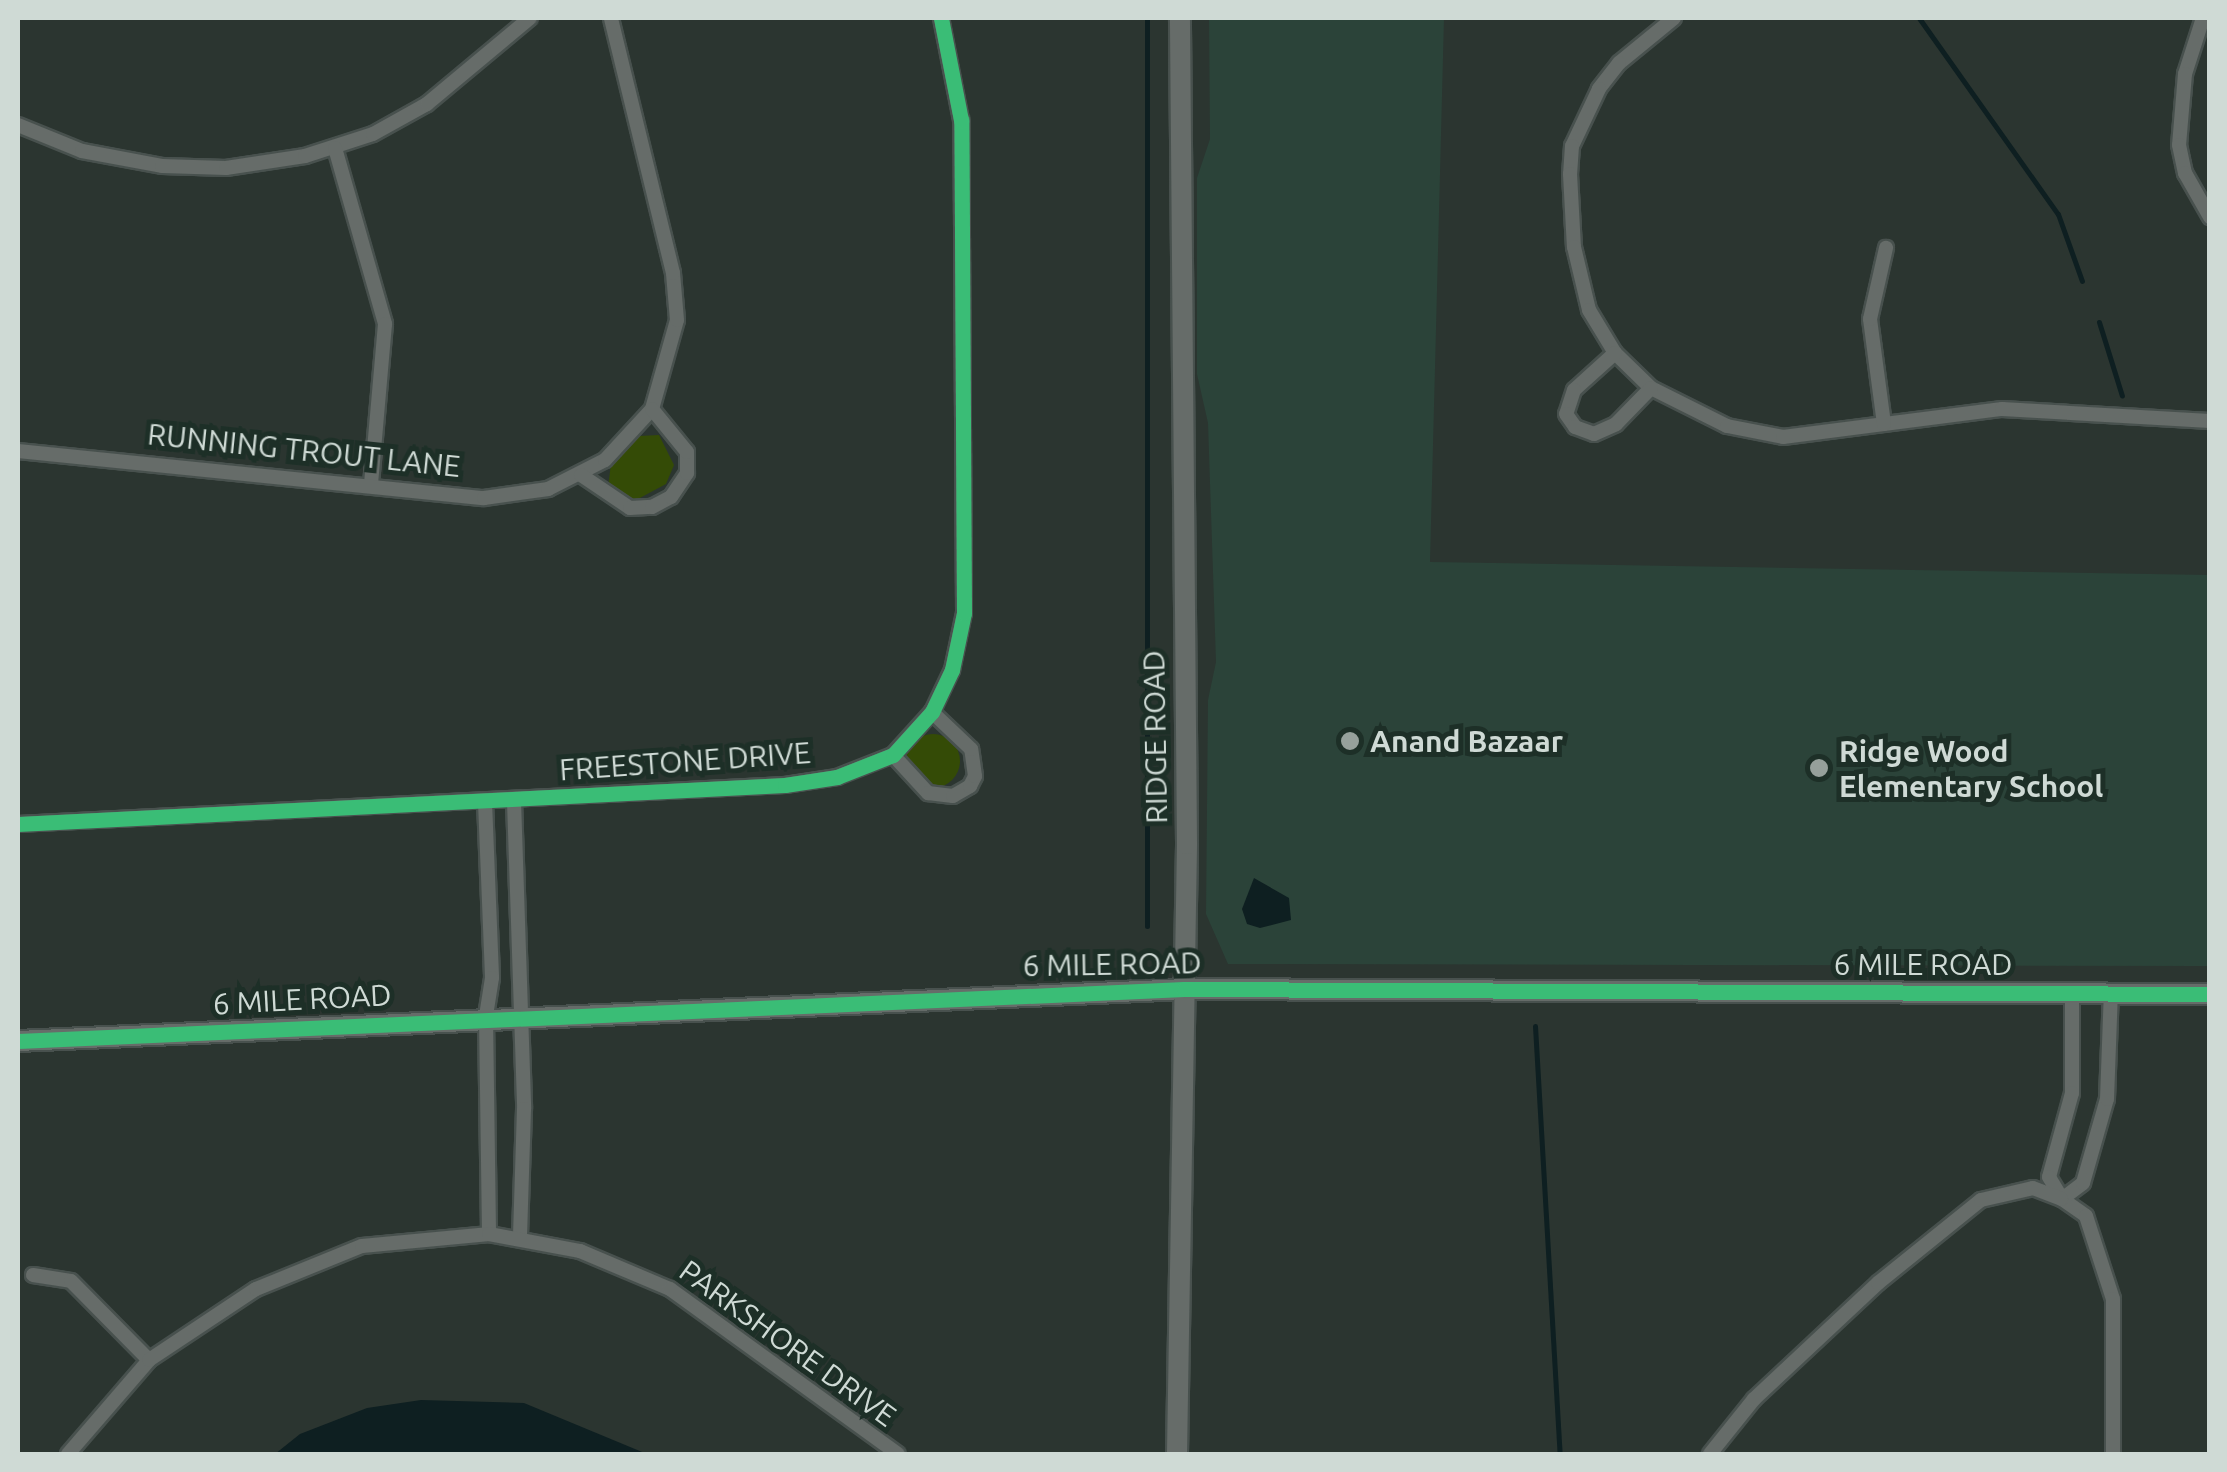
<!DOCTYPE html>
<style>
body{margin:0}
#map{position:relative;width:2227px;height:1472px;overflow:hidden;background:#2b3530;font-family:Ubuntu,sans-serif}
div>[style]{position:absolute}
.built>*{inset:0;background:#2b4339}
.green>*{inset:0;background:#344b06}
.round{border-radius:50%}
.water>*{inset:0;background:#0e1f21}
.stream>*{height:5px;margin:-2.5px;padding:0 2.5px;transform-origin:2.5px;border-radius:2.5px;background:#0e1f21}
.roads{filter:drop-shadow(2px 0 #48514e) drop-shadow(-2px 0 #48514e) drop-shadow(0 2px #48514e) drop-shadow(0 -2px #48514e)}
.street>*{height:14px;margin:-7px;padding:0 7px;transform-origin:7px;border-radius:7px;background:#666c69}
.secondary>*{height:20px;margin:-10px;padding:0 10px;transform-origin:10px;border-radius:10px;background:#666c69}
.cycleway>*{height:15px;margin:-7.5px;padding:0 7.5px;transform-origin:7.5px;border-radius:7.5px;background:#3abd76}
.dots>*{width:28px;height:28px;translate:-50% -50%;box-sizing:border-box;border:5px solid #1d2f27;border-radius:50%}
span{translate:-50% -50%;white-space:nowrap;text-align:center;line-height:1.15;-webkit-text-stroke:10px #1d2f27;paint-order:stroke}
.street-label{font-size:30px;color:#cfdad5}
.poi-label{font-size:30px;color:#cfdad5;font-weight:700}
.left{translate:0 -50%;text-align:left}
.frame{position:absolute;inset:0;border:20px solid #cfdad5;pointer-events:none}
</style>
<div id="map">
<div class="built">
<div style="clip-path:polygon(1209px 18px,1444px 18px,1430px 562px,2209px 575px,2209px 966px,1228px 964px,1206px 914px,1208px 700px,1216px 662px,1208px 423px,1197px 374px,1197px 178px,1210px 139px)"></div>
</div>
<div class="green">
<div style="clip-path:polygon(659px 435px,674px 465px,666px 484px,636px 500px,608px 488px,611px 463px,639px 436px)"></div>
<div class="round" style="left:906px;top:734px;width:54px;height:54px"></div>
</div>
<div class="water">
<div style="clip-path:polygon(1254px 878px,1289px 898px,1291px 920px,1260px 928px,1247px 924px,1242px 909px)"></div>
<div style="clip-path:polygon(421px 1400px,524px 1403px,647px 1454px,275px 1454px,300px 1434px,367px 1408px)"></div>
</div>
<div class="stream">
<div style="left:1147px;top:18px;width:908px;rotate:90deg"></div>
<div style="left:1919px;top:18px;width:240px;rotate:54.7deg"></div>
<div style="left:2058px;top:214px;width:71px;rotate:70.3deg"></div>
<div style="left:2099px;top:322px;width:77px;rotate:72.7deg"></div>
<div style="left:1535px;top:1026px;width:429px;rotate:86.7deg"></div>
</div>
<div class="roads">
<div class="street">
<div style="left:1674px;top:18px;width:71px;rotate:140.7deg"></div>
<div style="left:1619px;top:63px;width:33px;rotate:128deg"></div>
<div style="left:1599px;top:89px;width:63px;rotate:115.3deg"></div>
<div style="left:1572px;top:146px;width:28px;rotate:94deg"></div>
<div style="left:1570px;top:174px;width:73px;rotate:86.9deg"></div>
<div style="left:1574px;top:247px;width:65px;rotate:76.6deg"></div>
<div style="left:1589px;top:310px;width:50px;rotate:58.8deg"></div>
<div style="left:1615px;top:353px;width:50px;rotate:44.2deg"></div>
<div style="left:1651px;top:388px;width:85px;rotate:26.6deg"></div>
<div style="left:1727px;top:426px;width:57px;rotate:11.1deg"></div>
<div style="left:1783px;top:437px;width:221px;rotate:-7.3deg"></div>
<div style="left:2002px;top:409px;width:208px;rotate:3.3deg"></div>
<div style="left:2203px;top:18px;width:59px;rotate:107.8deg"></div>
<div style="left:2185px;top:74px;width:71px;rotate:94.8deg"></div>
<div style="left:2179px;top:145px;width:29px;rotate:78deg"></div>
<div style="left:2185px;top:173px;width:51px;rotate:60.4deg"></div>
<div style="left:18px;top:125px;width:69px;rotate:22.1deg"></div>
<div style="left:82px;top:151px;width:81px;rotate:10.6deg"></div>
<div style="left:162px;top:166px;width:64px;rotate:1.8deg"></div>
<div style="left:226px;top:168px;width:80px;rotate:-8.6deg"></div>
<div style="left:305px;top:156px;width:71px;rotate:-17.9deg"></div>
<div style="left:373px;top:134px;width:62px;rotate:-29.1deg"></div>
<div style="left:427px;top:104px;width:134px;rotate:-39.9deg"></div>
<div style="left:335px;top:148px;width:183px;rotate:74.1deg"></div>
<div style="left:385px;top:324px;width:162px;rotate:95deg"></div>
<div style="left:1615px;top:353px;width:55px;rotate:137.9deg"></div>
<div style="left:1574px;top:390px;width:25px;rotate:108deg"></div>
<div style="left:1566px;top:414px;width:16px;rotate:55deg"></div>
<div style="left:1575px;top:427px;width:20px;rotate:20deg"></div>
<div style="left:1594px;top:434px;width:24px;rotate:-24deg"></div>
<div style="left:1616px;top:424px;width:50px;rotate:-45.8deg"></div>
<div style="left:1884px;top:424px;width:106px;rotate:-97.6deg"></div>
<div style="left:1870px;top:319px;width:73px;rotate:-77.3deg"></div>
<div style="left:18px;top:451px;width:468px;rotate:5.8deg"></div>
<div style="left:484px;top:498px;width:65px;rotate:-8deg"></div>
<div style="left:548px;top:489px;width:64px;rotate:-27deg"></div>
<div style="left:605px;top:460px;width:69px;rotate:-47.3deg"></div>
<div style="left:652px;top:409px;width:92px;rotate:-74.3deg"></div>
<div style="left:677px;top:320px;width:47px;rotate:-94.9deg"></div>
<div style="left:673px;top:273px;width:262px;rotate:-103.7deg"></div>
<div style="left:581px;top:475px;width:59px;rotate:34deg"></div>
<div style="left:630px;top:508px;width:22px;rotate:-3deg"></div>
<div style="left:652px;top:507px;width:21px;rotate:-28deg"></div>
<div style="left:671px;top:497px;width:29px;rotate:-56deg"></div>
<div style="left:687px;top:473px;width:21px;rotate:-90deg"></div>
<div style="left:687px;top:452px;width:55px;rotate:-129.1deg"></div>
<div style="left:893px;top:755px;width:52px;rotate:47.4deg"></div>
<div style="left:928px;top:793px;width:25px;rotate:7deg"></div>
<div style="left:953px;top:796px;width:20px;rotate:-30deg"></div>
<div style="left:970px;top:786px;width:11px;rotate:-63deg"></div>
<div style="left:975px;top:776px;width:27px;rotate:-98deg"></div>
<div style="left:971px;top:749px;width:54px;rotate:-136.5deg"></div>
<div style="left:514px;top:801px;width:308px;rotate:88.1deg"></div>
<div style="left:524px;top:1109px;width:129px;rotate:91.8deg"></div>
<div style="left:485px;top:802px;width:176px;rotate:87.7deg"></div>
<div style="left:492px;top:978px;width:39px;rotate:99deg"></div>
<div style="left:486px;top:1017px;width:217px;rotate:89.2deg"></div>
<div style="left:18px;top:824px;width:768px;rotate:-2.91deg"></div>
<div style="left:785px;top:785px;width:53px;rotate:-8.7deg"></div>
<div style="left:837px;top:777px;width:60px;rotate:-21.4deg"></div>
<div style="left:893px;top:755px;width:58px;rotate:-47.8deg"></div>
<div style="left:932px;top:712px;width:47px;rotate:-64.5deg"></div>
<div style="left:952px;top:670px;width:58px;rotate:-78.1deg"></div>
<div style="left:964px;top:613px;width:493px;rotate:-90.3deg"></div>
<div style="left:961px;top:120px;width:104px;rotate:-101.1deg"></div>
<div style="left:2072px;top:992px;width:101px;rotate:90deg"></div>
<div style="left:2072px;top:1093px;width:87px;rotate:105.3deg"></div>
<div style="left:2049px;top:1177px;width:26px;rotate:59deg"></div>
<div style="left:2062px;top:1199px;width:29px;rotate:35deg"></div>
<div style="left:2086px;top:1216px;width:87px;rotate:72deg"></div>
<div style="left:2113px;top:1299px;width:155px;rotate:90deg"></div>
<div style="left:2062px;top:1199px;width:26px;rotate:-37deg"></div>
<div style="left:2083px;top:1183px;width:87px;rotate:-74.1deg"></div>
<div style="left:2107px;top:1099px;width:107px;rotate:-87.9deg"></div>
<div style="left:33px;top:1275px;width:38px;rotate:9deg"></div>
<div style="left:71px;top:1281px;width:111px;rotate:45.4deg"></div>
<div style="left:68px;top:1454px;width:124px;rotate:-49.2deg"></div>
<div style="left:149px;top:1360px;width:128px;rotate:-33.6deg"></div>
<div style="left:256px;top:1289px;width:114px;rotate:-22.1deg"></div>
<div style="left:362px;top:1246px;width:128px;rotate:-5.4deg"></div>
<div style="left:489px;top:1234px;width:93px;rotate:10.6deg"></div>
<div style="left:580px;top:1251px;width:98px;rotate:22.9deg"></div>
<div style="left:670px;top:1289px;width:281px;rotate:35.9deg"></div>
<div style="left:1710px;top:1454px;width:70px;rotate:-51.3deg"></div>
<div style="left:1754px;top:1399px;width:170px;rotate:-43.1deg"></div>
<div style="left:1878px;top:1283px;width:132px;rotate:-38.9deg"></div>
<div style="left:1981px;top:1200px;width:53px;rotate:-13deg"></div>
<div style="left:2033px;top:1188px;width:30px;rotate:21deg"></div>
</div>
<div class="secondary">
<div style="left:18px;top:1041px;width:1167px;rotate:-2.55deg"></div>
<div style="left:1184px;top:989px;width:1026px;rotate:0.28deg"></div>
<div style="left:1177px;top:1454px;width:610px;rotate:-89.06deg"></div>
<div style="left:1187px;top:844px;width:826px;rotate:-90.49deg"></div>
</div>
</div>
<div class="cycleway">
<div style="left:18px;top:824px;width:768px;rotate:-2.91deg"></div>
<div style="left:785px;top:785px;width:53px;rotate:-8.7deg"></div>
<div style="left:837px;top:777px;width:60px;rotate:-21.4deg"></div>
<div style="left:893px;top:755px;width:58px;rotate:-47.8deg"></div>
<div style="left:932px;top:712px;width:47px;rotate:-64.5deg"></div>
<div style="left:952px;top:670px;width:58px;rotate:-78.1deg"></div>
<div style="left:964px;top:613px;width:493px;rotate:-90.3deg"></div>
<div style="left:961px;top:120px;width:104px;rotate:-101.1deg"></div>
<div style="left:18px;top:1041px;width:1167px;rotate:-2.55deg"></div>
<div style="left:1184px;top:989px;width:1026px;rotate:0.28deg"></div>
</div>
<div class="dots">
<div style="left:1350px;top:741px;background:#96a09b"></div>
<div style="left:1819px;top:768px;background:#96a09b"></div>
</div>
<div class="street-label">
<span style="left:304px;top:450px;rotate:6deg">RUNNING TROUT LANE</span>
<span style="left:1155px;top:737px;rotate:-91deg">RIDGE ROAD</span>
<span style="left:685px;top:761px;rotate:-4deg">FREESTONE DRIVE</span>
<span style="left:1112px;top:964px;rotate:-1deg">6 MILE ROAD</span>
<span style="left:1923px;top:964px">6 MILE ROAD</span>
<span style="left:302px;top:999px;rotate:-3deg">6 MILE ROAD</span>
<span style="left:788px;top:1343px;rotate:36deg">PARKSHORE DRIVE</span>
</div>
<div class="poi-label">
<span class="left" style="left:1370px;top:741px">Anand Bazaar</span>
<span class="left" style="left:1839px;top:768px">Ridge Wood<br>Elementary School</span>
</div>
<div class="frame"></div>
</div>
